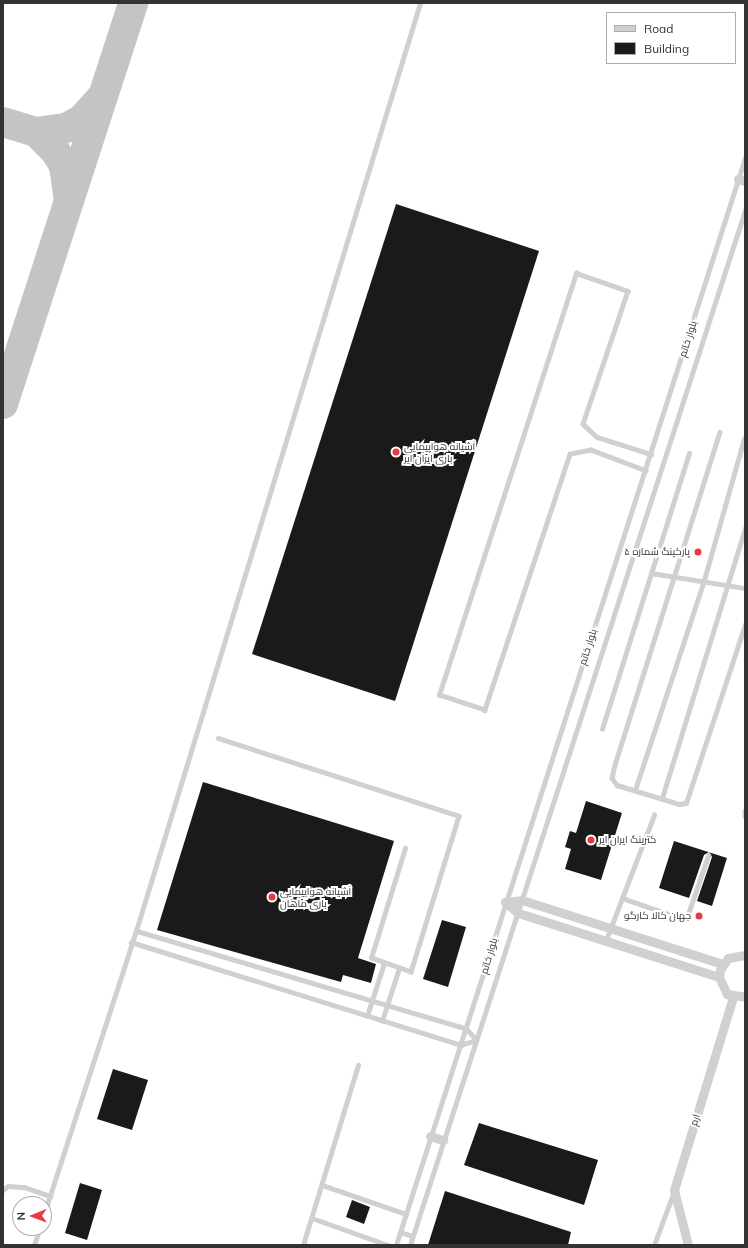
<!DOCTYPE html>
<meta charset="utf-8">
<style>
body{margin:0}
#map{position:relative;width:748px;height:1248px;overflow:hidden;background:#fff;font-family:Mulish,Cairo,sans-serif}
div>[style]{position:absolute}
.taxiway>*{height:30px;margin:-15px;padding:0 15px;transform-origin:15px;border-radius:15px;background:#c4c4c4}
.building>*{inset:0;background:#1a1a1a}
.service>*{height:4.5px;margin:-2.25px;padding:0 2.25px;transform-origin:2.25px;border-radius:2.25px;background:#d0d0d0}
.minor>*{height:9px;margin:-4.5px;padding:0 4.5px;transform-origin:4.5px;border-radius:4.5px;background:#d0d0d0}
.dots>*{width:11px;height:11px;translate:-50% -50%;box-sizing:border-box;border:2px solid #fff;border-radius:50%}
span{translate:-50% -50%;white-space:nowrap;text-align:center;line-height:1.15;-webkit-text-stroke:4px #fff;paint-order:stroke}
.street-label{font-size:10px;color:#333}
.poi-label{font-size:10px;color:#333}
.left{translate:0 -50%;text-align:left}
.right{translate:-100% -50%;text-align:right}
.frame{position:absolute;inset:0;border:4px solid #333;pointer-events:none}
.legend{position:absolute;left:606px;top:12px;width:130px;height:52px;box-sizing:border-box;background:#fff;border:1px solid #adadad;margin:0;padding:5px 7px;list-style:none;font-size:12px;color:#333}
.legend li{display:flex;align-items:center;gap:8px;height:20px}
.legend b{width:20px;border:1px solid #adadad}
.north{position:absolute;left:12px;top:1196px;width:40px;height:40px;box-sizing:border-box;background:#fff;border:1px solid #adadad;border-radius:50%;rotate:269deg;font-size:11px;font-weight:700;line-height:16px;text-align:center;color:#333}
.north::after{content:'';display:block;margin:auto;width:14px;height:18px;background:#e63946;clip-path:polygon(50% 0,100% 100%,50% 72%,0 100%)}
</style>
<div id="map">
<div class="taxiway">
<div style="left:3px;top:122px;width:34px;rotate:17deg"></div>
<div style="left:36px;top:132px;width:30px;rotate:-8deg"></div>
<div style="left:66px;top:128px;width:18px;rotate:-29deg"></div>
<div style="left:82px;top:119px;width:30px;rotate:-48deg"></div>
<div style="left:36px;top:132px;width:28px;rotate:45deg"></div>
<div style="left:56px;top:152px;width:16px;rotate:60deg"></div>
<div style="left:64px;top:166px;width:35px;rotate:82deg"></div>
<div style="left:3px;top:404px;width:422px;rotate:-72deg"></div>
</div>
<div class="building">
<div style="clip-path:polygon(396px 204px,539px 251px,395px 701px,252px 654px)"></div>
<div style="clip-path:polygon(203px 782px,394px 841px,358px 958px,376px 964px,371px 983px,343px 975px,341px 982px,157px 930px)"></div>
<div style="clip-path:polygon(586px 801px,622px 813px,601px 880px,565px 869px,571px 849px,565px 847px,570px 831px,576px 833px)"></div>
<div style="clip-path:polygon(674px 841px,727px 858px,712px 906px,697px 901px,712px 857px,709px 852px,704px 855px,689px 898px,659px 888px)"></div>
<div style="clip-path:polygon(442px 920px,466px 927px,448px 987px,423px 979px)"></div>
<div style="clip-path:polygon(113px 1069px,148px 1080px,132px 1130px,97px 1119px)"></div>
<div style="clip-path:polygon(479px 1123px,598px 1160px,584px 1205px,464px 1165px)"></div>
<div style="clip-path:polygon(80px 1183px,102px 1190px,87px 1240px,65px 1233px)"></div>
<div style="clip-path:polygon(445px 1191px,571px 1232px,568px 1245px,428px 1245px)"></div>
<div style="clip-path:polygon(352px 1200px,370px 1207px,364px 1224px,346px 1217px)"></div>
</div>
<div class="service">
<div style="left:720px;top:432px;width:349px;rotate:107.5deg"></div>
<div style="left:615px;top:765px;width:13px;rotate:103deg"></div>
<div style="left:612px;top:778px;width:9px;rotate:54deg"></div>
<div style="left:617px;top:785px;width:65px;rotate:17deg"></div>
<div style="left:679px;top:804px;width:7px;rotate:-8deg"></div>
<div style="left:686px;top:803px;width:188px;rotate:-71.7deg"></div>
<div style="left:646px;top:471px;width:59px;rotate:-159.1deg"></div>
<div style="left:591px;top:450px;width:21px;rotate:169deg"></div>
<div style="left:570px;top:454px;width:270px;rotate:108.4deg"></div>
<div style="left:485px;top:710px;width:48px;rotate:-161.9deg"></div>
<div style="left:439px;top:695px;width:444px;rotate:-72deg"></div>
<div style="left:576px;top:273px;width:55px;rotate:19.1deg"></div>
<div style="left:628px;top:291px;width:140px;rotate:108.7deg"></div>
<div style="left:583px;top:424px;width:19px;rotate:43deg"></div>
<div style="left:597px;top:437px;width:57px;rotate:17.5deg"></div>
<div style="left:651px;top:573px;width:95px;rotate:9.1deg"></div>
<div style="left:602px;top:729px;width:289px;rotate:-72.5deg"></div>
<div style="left:218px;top:738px;width:253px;rotate:17.9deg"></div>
<div style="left:459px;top:816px;width:163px;rotate:107.1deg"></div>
<div style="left:411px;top:972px;width:42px;rotate:-160.7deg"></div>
<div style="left:371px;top:958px;width:115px;rotate:-72.8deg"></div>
<div style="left:635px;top:790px;width:221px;rotate:-71.8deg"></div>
<div style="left:704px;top:580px;width:147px;rotate:-74.2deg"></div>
<div style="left:662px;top:798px;width:282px;rotate:-72.9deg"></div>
<div style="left:745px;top:811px;width:5px;rotate:90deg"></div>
<div style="left:622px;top:898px;width:65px;rotate:19deg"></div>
<div style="left:683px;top:919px;width:4px;rotate:-27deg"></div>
<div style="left:687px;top:917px;width:65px;rotate:-71deg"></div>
<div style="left:606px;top:940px;width:134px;rotate:-69deg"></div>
<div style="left:131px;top:942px;width:346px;rotate:17.3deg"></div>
<div style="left:461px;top:1045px;width:16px;rotate:-18deg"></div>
<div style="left:476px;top:1040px;width:15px;rotate:-132deg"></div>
<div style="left:466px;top:1029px;width:344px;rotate:-163.5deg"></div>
<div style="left:367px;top:1016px;width:56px;rotate:-72.2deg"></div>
<div style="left:382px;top:1021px;width:56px;rotate:-72.2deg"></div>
<div style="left:322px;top:1185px;width:89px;rotate:19deg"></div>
<div style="left:3px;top:1190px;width:6px;rotate:-39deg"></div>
<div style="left:8px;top:1186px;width:16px;rotate:4deg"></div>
<div style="left:24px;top:1187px;width:28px;rotate:19deg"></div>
<div style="left:44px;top:1214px;width:298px;rotate:-72deg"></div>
<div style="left:136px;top:931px;width:970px;rotate:-72.98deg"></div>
<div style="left:312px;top:1218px;width:81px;rotate:19.6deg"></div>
<div style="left:400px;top:1232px;width:13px;rotate:18deg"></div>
<div style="left:34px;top:1245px;width:18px;rotate:-71deg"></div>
<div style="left:303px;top:1245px;width:188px;rotate:-73deg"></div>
<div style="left:396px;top:1245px;width:1142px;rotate:-72.2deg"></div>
<div style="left:410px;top:1245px;width:1088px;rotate:-72.06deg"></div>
<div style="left:654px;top:1245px;width:54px;rotate:-69.6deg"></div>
</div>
<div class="minor">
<div style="left:738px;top:179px;width:7px;rotate:16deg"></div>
<div style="left:745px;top:955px;width:17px;rotate:170deg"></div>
<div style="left:728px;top:958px;width:14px;rotate:124deg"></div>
<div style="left:720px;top:970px;width:7px;rotate:98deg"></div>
<div style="left:719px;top:977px;width:19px;rotate:65deg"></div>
<div style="left:727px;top:994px;width:18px;rotate:9deg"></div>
<div style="left:719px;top:977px;width:211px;rotate:-162.3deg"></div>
<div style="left:518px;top:913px;width:17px;rotate:-140deg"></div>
<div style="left:505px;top:902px;width:17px;rotate:-7deg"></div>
<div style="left:522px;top:900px;width:211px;rotate:17.7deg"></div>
<div style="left:430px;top:1136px;width:14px;rotate:17deg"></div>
<div style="left:688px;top:1245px;width:57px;rotate:-104.3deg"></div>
<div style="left:674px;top:1190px;width:202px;rotate:-73deg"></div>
</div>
<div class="dots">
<div style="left:396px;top:452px;background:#e63946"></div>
<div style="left:698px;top:552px;background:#e63946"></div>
<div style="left:591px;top:840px;background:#e63946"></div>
<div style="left:272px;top:897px;background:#e63946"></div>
<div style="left:699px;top:916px;background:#e63946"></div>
</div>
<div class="street-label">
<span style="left:688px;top:339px;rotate:-72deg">بلوار خاتم</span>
<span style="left:588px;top:647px;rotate:-72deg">بلوار خاتم</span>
<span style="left:489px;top:956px;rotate:-73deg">بلوار خاتم</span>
<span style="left:695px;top:1120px;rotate:-72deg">ارم</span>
</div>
<div class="poi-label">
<span class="left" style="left:404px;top:452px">آشیانه هواپیمایی<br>باری ایران ایر</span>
<span class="right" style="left:690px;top:552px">پارکینگ شماره ۵</span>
<span class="left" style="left:599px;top:840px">کترینگ ایران ایر</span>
<span class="left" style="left:280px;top:897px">آشیانه هواپیمایی<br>باری ماهان</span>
<span class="right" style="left:691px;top:916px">جهان کالا کارگو</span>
</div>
<div class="frame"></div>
<ul class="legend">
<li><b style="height:5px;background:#d0d0d0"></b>Road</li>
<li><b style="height:11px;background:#1a1a1a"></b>Building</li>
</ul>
<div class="north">N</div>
</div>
